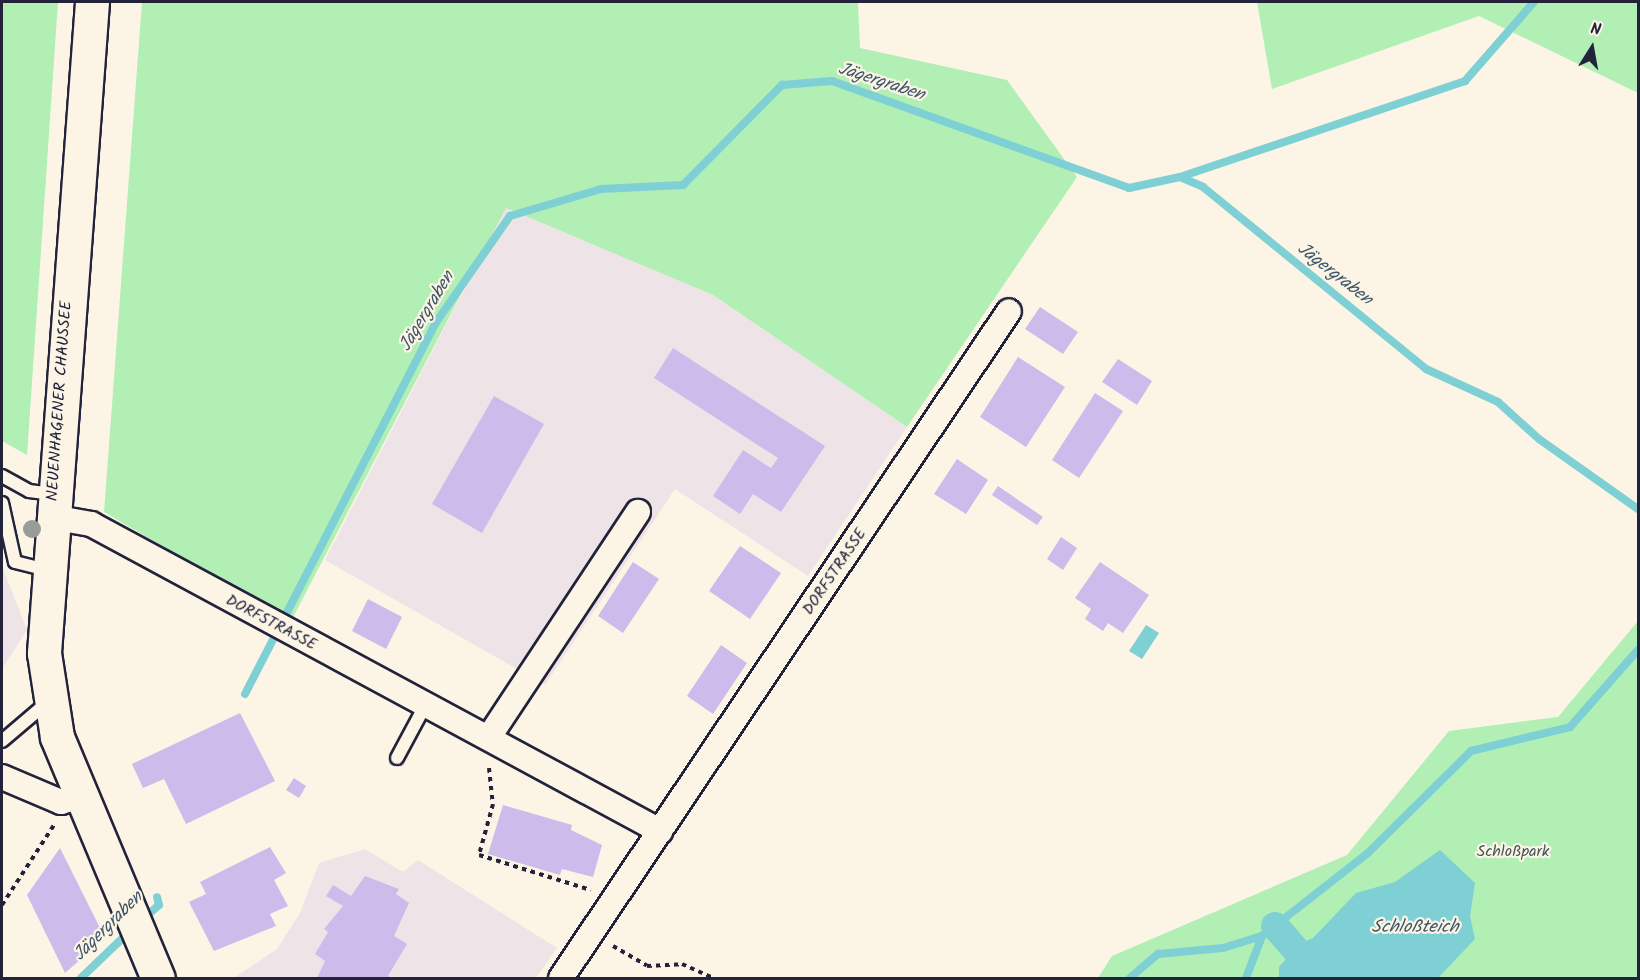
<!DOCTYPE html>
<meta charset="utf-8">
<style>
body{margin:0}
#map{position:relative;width:1640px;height:980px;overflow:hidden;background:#fcf5e5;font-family:Kalam,sans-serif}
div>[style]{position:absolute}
.built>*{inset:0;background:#eee4e7}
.green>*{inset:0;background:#b1efb5}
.water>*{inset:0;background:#7ed0d5}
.stream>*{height:8px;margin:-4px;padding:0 4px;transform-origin:4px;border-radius:4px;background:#7ed0d5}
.canal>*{height:28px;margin:-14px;padding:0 14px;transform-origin:14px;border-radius:14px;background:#7ed0d5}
.building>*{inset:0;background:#cdbbec}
.path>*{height:4px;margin-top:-2px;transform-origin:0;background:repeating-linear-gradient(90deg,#22223b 0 4.5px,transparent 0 9px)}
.roads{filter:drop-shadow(2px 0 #22223b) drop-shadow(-2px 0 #22223b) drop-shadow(0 2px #22223b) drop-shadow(0 -2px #22223b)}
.lane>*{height:12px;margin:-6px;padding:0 6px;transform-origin:6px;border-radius:6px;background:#fcf5e5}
.street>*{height:24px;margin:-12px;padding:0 12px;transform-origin:12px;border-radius:12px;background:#fcf5e5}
.secondary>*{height:33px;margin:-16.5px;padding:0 16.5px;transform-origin:16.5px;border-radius:16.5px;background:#fcf5e5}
.trees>*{width:18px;height:18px;margin:-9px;border-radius:50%;background:#989d99}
span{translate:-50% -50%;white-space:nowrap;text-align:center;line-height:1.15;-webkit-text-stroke:4.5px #fcf5e5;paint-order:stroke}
.street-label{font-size:16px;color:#22223b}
.park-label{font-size:16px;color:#46555a}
.water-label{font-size:18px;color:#3e5669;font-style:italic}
.frame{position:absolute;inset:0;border:3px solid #22223b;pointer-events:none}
.north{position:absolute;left:1562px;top:18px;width:60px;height:60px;-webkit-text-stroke:4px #fcf5e5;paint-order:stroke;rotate:11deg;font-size:16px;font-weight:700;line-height:24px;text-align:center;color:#22223b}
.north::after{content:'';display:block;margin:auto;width:21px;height:27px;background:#22223b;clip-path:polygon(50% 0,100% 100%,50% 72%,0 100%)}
</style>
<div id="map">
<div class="built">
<div style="clip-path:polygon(506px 208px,713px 295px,907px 427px,808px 576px,675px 489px,545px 685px,325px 560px)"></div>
<div style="clip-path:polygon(2px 566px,27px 630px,2px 669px)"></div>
<div style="clip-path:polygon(365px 849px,403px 872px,418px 860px,557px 948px,536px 978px,234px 978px,277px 949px,300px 913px,319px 863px)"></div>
</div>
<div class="green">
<div style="clip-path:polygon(2px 2px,58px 2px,27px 455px,2px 441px)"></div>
<div style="clip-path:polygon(142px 2px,858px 2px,860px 48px,1007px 80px,1077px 177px,907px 427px,713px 295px,506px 208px,291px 621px,104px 512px)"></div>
<div style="clip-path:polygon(1257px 2px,1638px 2px,1638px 93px,1479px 16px,1272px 89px)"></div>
<div style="clip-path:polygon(1638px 621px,1638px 978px,1098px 978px,1112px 956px,1347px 855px,1449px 731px,1558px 717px)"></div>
</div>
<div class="water">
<div style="clip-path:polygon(1146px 625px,1159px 633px,1142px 659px,1129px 651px)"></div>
<div style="clip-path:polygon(1440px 850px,1475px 883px,1470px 916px,1475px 939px,1438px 978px,1279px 978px,1279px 967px,1299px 944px,1313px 938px,1356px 893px,1395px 882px)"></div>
</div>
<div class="stream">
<div style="left:1180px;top:177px;width:301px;rotate:-18.6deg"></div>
<div style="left:1465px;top:81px;width:105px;rotate:-48.9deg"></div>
<div style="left:245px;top:694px;width:420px;rotate:-62.8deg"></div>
<div style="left:437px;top:321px;width:128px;rotate:-55.2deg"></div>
<div style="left:510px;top:216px;width:95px;rotate:-16.5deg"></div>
<div style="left:601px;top:189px;width:82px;rotate:-2.8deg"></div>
<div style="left:683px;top:185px;width:141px;rotate:-45.3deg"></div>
<div style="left:782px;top:85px;width:50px;rotate:-4.6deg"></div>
<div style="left:832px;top:81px;width:316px;rotate:19.8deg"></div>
<div style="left:1129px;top:188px;width:52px;rotate:-12.2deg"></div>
<div style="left:1180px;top:177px;width:25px;rotate:23deg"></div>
<div style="left:1203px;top:187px;width:288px;rotate:39.2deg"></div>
<div style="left:1426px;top:369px;width:79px;rotate:24.6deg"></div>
<div style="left:1498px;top:402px;width:55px;rotate:42.1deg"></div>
<div style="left:1539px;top:439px;width:121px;rotate:35.3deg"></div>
<div style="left:141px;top:921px;width:24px;rotate:-42deg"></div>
<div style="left:159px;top:905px;width:8px;rotate:-104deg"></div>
<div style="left:81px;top:978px;width:69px;rotate:-43.8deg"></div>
<div style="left:1130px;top:978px;width:37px;rotate:-41deg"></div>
<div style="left:1158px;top:954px;width:65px;rotate:-5.3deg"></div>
<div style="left:1223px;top:948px;width:41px;rotate:-17.1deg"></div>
<div style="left:1246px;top:978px;width:45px;rotate:-69.1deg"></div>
<div style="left:1262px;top:936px;width:136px;rotate:-38.1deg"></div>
<div style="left:1369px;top:852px;width:144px;rotate:-44.7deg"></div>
<div style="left:1471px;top:751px;width:102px;rotate:-13.6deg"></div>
<div style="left:1570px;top:727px;width:103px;rotate:-48.6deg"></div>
</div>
<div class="canal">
<div style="left:1275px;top:926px;width:30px;rotate:49deg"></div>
</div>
<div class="building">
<div style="clip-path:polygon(1040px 307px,1078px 332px,1063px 354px,1025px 329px)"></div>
<div style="clip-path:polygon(673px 348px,825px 446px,781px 512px,753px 494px,740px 514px,713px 496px,743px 450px,771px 468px,778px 458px,654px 378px)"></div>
<div style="clip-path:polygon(1018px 357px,1065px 387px,1026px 447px,980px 417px)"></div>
<div style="clip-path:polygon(1118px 359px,1152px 381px,1137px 405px,1102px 382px)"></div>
<div style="clip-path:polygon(1095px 393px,1123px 411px,1079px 478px,1052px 460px)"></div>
<div style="clip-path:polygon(494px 396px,544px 424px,482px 533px,432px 504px)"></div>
<div style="clip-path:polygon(957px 459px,988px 480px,966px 514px,934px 494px)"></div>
<div style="clip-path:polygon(998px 486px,1043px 517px,1037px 525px,992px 495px)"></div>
<div style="clip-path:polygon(1061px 537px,1077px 548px,1063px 570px,1047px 559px)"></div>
<div style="clip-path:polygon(740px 546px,781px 573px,750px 619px,709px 591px)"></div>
<div style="clip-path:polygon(633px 562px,659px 579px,623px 633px,598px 616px)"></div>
<div style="clip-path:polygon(1100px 562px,1149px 595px,1123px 633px,1108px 623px,1103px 631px,1085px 619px,1091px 609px,1075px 598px)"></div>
<div style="clip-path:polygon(368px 599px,402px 617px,386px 649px,352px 631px)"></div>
<div style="clip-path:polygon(721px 645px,747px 663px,713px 714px,687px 696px)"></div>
<div style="clip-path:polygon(240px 713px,275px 781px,186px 824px,164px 779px,143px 788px,132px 764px)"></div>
<div style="clip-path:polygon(294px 778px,306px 786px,299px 798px,286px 790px)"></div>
<div style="clip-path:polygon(503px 805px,572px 825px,571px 830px,602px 845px,593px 877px,562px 869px,560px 875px,488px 854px)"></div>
<div style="clip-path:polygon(270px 847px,286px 873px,274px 880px,288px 906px,270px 914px,276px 926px,214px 951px,189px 902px,206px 894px,200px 882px)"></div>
<div style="clip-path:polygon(60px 848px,105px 938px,65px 973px,27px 895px)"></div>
<div style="clip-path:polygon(365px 876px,399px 889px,396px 894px,409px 903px,394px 936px,407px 944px,388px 976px,392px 978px,317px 978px,325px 961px,315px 954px,328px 932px,324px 929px,343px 906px,326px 896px,333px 885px,351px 896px)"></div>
</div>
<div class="path">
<div style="left:489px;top:768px;width:36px;rotate:84deg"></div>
<div style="left:493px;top:804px;width:53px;rotate:105.4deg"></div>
<div style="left:479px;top:855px;width:117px;rotate:17.4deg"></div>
<div style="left:2px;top:905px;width:95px;rotate:-57deg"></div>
<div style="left:613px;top:946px;width:39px;rotate:30deg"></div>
<div style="left:647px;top:966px;width:35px;rotate:-3deg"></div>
<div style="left:682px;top:964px;width:35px;rotate:24deg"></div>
</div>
<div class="roads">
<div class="lane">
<div style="left:2px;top:476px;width:31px;rotate:29deg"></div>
<div style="left:29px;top:491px;width:24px;rotate:7deg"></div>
<div style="left:2px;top:503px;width:60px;rotate:77.6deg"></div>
<div style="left:15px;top:562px;width:34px;rotate:14deg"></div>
<div style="left:2px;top:741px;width:60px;rotate:-40.3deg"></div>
<div style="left:397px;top:758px;width:61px;rotate:-61.8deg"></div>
</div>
<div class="street">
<div style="left:51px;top:517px;width:41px;rotate:9.9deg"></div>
<div style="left:91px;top:524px;width:647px;rotate:28.35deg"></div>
<div style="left:489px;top:737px;width:270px;rotate:-56.5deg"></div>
<div style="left:2px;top:777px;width:64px;rotate:23deg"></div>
<div style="left:61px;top:802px;width:19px;rotate:-18deg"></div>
<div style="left:561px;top:978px;width:803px;rotate:-56.11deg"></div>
</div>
<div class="secondary">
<div style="left:92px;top:2px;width:653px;rotate:94.22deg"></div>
<div style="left:44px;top:653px;width:85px;rotate:81.2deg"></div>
<div style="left:57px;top:737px;width:261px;rotate:67.3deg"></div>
</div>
</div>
<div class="trees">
<div style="left:32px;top:529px"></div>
</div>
<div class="street-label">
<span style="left:60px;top:401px;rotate:-86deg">NEUENHAGENER CHAUSSEE</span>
<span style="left:835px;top:572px;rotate:-56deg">DORFSTRASSE</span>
<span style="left:271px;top:623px;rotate:28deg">DORFSTRASSE</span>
</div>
<div class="park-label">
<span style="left:1513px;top:852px">Schloßpark</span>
</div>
<div class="water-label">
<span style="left:881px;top:83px;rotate:18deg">Jägergraben</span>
<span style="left:1334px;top:275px;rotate:38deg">Jägergraben</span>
<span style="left:428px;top:312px;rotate:-59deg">Jägergraben</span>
<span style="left:109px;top:927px;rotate:-45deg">Jägergraben</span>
<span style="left:1415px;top:928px">Schloßteich</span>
</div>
<div class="frame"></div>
<div class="north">N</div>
</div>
